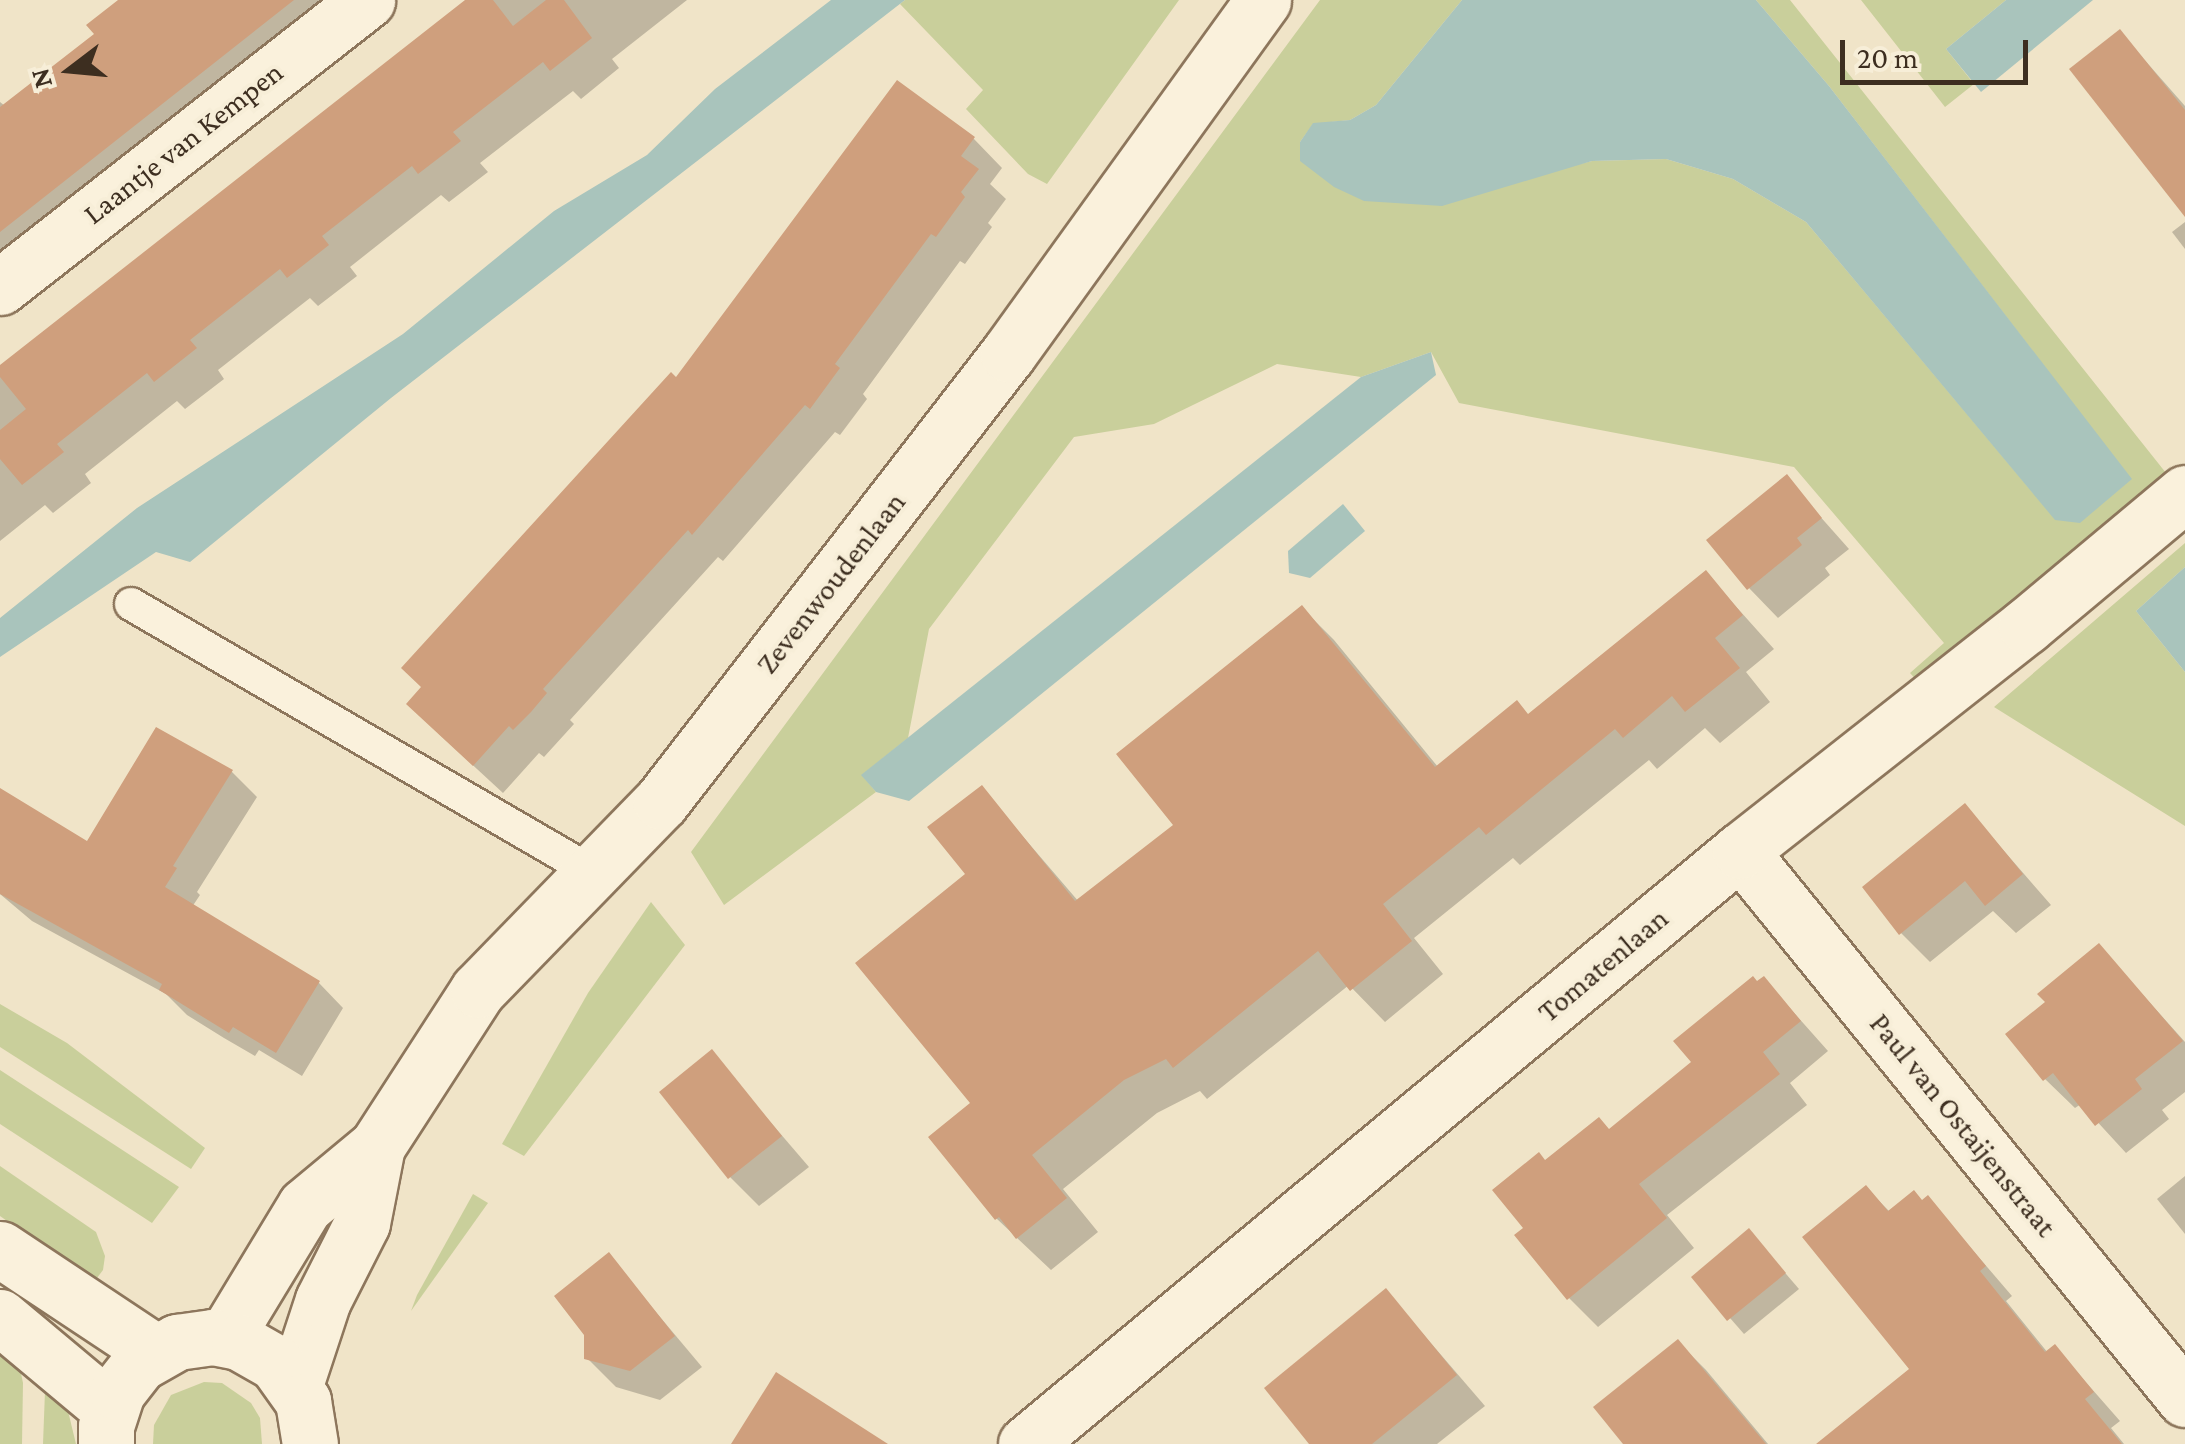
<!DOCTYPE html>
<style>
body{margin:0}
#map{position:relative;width:2185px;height:1444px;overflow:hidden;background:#f0e4c8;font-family:"Crimson Pro",serif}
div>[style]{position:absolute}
.green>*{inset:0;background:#c9cf9b}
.water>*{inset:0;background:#a9c4bc}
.shadow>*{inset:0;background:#0003}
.building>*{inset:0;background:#cf9f7d}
.roads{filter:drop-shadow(2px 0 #8d765c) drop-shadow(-2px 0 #8d765c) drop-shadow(0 2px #8d765c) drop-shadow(0 -2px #8d765c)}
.service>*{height:32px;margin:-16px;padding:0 16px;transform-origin:16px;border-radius:16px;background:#faf1dc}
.minor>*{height:55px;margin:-27.5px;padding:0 27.5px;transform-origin:27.5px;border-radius:27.5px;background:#faf1dc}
.tertiary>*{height:55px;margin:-27.5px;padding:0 27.5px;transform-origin:27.5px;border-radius:27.5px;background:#faf1dc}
span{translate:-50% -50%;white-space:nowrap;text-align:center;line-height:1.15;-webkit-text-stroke:8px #f7eed8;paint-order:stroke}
.street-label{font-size:30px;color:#3d2e20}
.north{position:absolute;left:20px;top:20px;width:100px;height:100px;-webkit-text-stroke:8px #f7eed8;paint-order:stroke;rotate:254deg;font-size:28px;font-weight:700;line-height:40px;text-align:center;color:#3d2e20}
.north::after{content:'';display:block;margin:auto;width:35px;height:45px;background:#3d2e20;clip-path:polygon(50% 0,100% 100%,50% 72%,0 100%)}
.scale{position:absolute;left:1840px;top:40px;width:188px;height:45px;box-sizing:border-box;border:5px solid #3d2e20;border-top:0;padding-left:12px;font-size:30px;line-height:35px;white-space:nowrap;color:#3d2e20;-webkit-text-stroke:8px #f7eed8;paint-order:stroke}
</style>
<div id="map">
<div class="green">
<div style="clip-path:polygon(905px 0,1179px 0,1047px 184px,1028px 174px,966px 109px,983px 90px,900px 4px)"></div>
<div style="clip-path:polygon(1320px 0,1462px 0,1376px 105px,1350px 120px,1313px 124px,1300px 142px,1519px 179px,1592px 161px,1666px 159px,1733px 179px,1806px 222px,2055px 519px,2080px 522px,2131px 479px,1829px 86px,1756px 0,1790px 0,2170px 478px,1922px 686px,1910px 673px,1944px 643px,1794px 467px,1459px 403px,1431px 352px,1361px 377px,1277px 364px,1154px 424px,1074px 437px,929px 629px,908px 738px,862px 775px,876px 792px,724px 905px,691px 852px)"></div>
<div style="clip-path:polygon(1861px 0,2006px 0,1946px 49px,1974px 84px,1945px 107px)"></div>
<div style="clip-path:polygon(2185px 543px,2185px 567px,2136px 611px,2185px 672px,2185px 826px,1994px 707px)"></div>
<div style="clip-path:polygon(651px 902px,685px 945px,524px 1156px,502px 1144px,588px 993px)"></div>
<div style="clip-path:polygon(0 1004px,67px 1043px,205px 1148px,191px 1169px,0 1047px)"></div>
<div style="clip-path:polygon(0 1070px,179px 1187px,152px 1223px,0 1124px)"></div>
<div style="clip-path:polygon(0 1166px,96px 1232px,105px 1256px,103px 1270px,94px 1282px,0 1216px)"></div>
<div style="clip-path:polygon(473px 1194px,488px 1203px,411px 1311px,417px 1295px)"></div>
<div style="clip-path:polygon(0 1345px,18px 1359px,23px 1383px,22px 1444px,0 1444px)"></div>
<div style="clip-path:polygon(204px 1382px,222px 1383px,251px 1403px,260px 1418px,262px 1444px,153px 1444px,154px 1425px,171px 1395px)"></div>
<div style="clip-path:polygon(45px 1391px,57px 1394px,68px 1411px,76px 1444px,43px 1444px)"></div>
</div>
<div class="water">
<div style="clip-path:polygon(831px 0,905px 0,391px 398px,190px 562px,156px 552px,0 657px,0 618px,137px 508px,403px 334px,554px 211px,647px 155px,715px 89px)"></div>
<div style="clip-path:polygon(1462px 0,1756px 0,1829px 86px,2132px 479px,2080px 523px,2055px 520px,1806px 222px,1733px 179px,1666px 159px,1592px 161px,1442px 206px,1364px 201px,1334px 187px,1300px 161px,1300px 142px,1313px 123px,1350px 120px,1376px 105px)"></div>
<div style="clip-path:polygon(2006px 0,2093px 0,1981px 92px,1946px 49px)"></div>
<div style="clip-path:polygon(1431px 352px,1436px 375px,909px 801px,876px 792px,861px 775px,1361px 377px)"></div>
<div style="clip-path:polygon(1343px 504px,1365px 531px,1310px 578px,1289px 573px,1288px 551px)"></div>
<div style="clip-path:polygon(2185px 567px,2185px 672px,2136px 611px)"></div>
</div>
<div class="shadow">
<div style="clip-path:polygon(122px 0,360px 0,0 283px,0 102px,5px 106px,97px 34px)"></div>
<div style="clip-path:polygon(468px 0,687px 0,612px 59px,619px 68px,581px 99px,573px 91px,480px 163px,488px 172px,449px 202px,441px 195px,350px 267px,357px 276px,318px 306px,310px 298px,218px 370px,224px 379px,185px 409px,177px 401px,85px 474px,91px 483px,53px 513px,45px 505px,0 541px,0 369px)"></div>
<div style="clip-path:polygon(2120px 32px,2185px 106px,2185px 212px)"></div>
<div style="clip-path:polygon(897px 84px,974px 139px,1002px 168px,990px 184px,1006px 199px,988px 223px,992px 227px,965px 264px,960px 261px,863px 394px,867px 399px,840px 435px,835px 432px,723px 561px,718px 557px,570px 720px,574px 724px,544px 757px,539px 753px,503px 793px,438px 733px,677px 381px)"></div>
<div style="clip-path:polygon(2185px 222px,2185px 249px,2172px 232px)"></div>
<div style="clip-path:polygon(1786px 478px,1849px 549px,1825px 568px,1830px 575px,1778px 618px,1749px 588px)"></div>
<div style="clip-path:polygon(1706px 573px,1774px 649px,1746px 672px,1770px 702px,1720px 743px,1705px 728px,1657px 769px,1649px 760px,1520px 865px,1513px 858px,1414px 938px,1443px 974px,1385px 1022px,1349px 985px,1207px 1099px,1200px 1091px,1157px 1113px,1063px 1189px,1098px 1232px,1051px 1270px,996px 1218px,973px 1103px,969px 874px,982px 789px,1079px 902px,1177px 825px,1302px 608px,1334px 640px,1438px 767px,1529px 716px)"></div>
<div style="clip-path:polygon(157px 731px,232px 772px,257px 797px,197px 892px,200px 895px,192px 907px,319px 983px,343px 1008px,302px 1076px,259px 1050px,255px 1056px,224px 1038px,187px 1015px,166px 994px,32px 921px,0 894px,0 811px,88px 844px)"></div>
<div style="clip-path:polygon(1965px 806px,2051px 905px,2016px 933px,1993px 911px,1930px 962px,1901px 933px)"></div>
<div style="clip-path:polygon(2099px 946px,2185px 1042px,2185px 1092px,2162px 1110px,2169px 1119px,2126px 1153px,2081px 1104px,2075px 1108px,2045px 1079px,2009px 1034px,2048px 1002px)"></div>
<div style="clip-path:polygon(1764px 979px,1828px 1051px,1790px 1083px,1807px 1105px,1667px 1215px,1694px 1248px,1598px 1327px,1569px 1298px,1527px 1229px,1546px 1163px,1610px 1132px,1695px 1063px)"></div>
<div style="clip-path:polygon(711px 1053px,809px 1167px,759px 1206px,730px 1177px)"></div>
<div style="clip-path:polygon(2185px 1176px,2185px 1234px,2157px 1199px)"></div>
<div style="clip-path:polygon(1866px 1188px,1890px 1212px,1928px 1198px,2012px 1296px,2006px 1301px,2048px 1353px,2055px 1347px,2120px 1421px,2111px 1428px,2124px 1444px,1820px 1444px,1913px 1369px)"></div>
<div style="clip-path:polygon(1749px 1231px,1799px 1289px,1744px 1334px,1694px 1277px)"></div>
<div style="clip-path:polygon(608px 1255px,702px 1367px,660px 1400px,616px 1387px,587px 1358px)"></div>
<div style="clip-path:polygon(1386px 1291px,1485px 1406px,1437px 1444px,1312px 1444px)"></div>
<div style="clip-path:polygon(1678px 1342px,1706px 1370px,1768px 1444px,1627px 1444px)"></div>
</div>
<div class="building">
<div style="clip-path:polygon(118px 0,294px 0,0 232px,0 107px,94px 34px,86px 25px)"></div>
<div style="clip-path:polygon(465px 0,493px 0,513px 26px,546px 0,564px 0,592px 38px,550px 71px,543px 62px,453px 132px,461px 141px,418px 174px,412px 166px,363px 204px,322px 236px,329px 245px,287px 278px,280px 269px,190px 340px,197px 348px,154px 382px,147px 373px,57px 444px,64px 452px,22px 485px,0 459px,0 430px,26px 409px,0 377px,0 365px)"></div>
<div style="clip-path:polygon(2120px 29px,2185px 110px,2185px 217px,2069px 69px)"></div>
<div style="clip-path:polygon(897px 80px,975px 137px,961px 156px,979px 169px,961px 192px,965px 197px,936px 237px,931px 234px,835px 364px,840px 368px,810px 409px,805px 405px,692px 535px,688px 530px,543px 689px,547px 693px,531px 712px,513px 730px,509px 726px,473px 766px,406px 704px,421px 687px,401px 668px,671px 372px,676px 377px)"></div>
<div style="clip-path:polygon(1787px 474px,1822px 518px,1797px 538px,1802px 545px,1747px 590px,1706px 540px)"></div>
<div style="clip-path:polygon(1706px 570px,1743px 615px,1715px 638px,1740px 668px,1685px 712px,1672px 696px,1623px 738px,1615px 729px,1486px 835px,1479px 827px,1383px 904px,1412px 941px,1350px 991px,1318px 951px,1173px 1068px,1166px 1059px,1124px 1080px,1032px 1155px,1067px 1198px,1016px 1239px,999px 1217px,995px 1220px,928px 1137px,970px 1103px,855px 963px,965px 874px,927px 827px,982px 785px,1075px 901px,1173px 825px,1116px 754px,1302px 605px,1435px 767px,1517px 700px,1528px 714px)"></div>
<div style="clip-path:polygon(156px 727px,233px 770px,173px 866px,177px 868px,165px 887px,320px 981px,276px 1053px,233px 1027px,229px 1033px,159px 990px,162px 984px,0 894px,0 788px,87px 841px)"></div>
<div style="clip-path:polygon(1965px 803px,2023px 874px,1985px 906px,1965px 881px,1899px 935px,1862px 887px)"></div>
<div style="clip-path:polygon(2099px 943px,2183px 1041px,2135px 1079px,2142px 1089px,2095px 1126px,2053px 1073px,2043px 1081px,2005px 1034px,2045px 1002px,2037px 994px)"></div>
<div style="clip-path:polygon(1753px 976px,1757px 981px,1764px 976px,1801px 1021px,1763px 1052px,1780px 1074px,1639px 1184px,1667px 1218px,1567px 1300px,1514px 1235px,1523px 1228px,1492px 1190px,1539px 1152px,1545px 1160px,1599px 1117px,1609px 1129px,1691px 1062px,1673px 1041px)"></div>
<div style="clip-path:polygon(712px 1049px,782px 1136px,728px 1179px,659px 1092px)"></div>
<div style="clip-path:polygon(1866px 1185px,1888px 1211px,1914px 1190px,1922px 1200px,1928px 1195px,1986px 1266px,1980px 1271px,2045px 1352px,2055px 1344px,2094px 1392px,2085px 1399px,2122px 1444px,1816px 1444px,1909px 1369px,1802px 1237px)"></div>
<div style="clip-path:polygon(1749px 1228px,1786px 1273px,1727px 1321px,1691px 1277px)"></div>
<div style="clip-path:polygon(609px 1252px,675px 1336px,630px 1371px,584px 1359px,584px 1335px,554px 1296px)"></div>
<div style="clip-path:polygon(1386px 1288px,1457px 1375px,1372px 1444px,1309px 1444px,1264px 1388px)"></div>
<div style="clip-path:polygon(1678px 1339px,1766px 1444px,1623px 1444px,1593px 1407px)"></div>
<div style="clip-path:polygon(776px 1372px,888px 1444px,731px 1444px)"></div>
</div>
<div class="roads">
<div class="service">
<div style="left:131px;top:604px;width:535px;rotate:30.16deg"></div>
</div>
<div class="minor">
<div style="left:0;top:287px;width:466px;rotate:-38deg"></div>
<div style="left:1740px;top:851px;width:706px;rotate:50.92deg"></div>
<div style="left:225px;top:1338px;width:154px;rotate:-58.8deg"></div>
<div style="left:305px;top:1206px;width:94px;rotate:-39.8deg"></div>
<div style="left:377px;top:1146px;width:186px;rotate:-57.1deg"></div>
<div style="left:478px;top:990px;width:262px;rotate:-45.8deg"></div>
<div style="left:661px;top:802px;width:567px;rotate:-52.24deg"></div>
<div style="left:1008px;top:354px;width:436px;rotate:-54.2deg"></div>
<div style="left:295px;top:1385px;width:89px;rotate:-71.8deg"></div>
<div style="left:323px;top:1300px;width:86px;rotate:-63.1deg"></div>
<div style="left:362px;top:1223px;width:78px;rotate:-79deg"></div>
<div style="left:1026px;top:1444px;width:928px;rotate:-39.71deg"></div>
<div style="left:1740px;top:851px;width:364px;rotate:-38.2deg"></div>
<div style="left:2026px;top:626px;width:207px;rotate:-39.9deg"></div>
</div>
<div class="tertiary">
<div style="left:0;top:1249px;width:186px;rotate:33.6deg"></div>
<div style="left:0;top:1317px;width:143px;rotate:39.9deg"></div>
<div style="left:106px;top:1444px;width:18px;rotate:-90deg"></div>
<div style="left:106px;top:1426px;width:36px;rotate:-72deg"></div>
<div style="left:117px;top:1392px;width:37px;rotate:-52deg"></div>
<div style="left:140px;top:1363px;width:43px;rotate:-29.6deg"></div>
<div style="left:177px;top:1342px;width:36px;rotate:-8deg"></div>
<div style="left:213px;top:1337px;width:26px;rotate:11deg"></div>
<div style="left:239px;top:1342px;width:43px;rotate:29.6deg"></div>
<div style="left:276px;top:1363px;width:47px;rotate:54.6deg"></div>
<div style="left:303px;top:1401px;width:44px;rotate:80.8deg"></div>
</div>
</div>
<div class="street-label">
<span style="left:183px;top:143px;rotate:-38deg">Laantje van Kempen</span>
<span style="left:831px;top:583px;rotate:-52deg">Zevenwoudenlaan</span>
<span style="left:1603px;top:965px;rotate:-40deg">Tomatenlaan</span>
<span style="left:1963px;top:1125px;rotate:51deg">Paul van Ostaijenstraat</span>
</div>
<div class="north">N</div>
<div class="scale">20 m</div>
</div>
